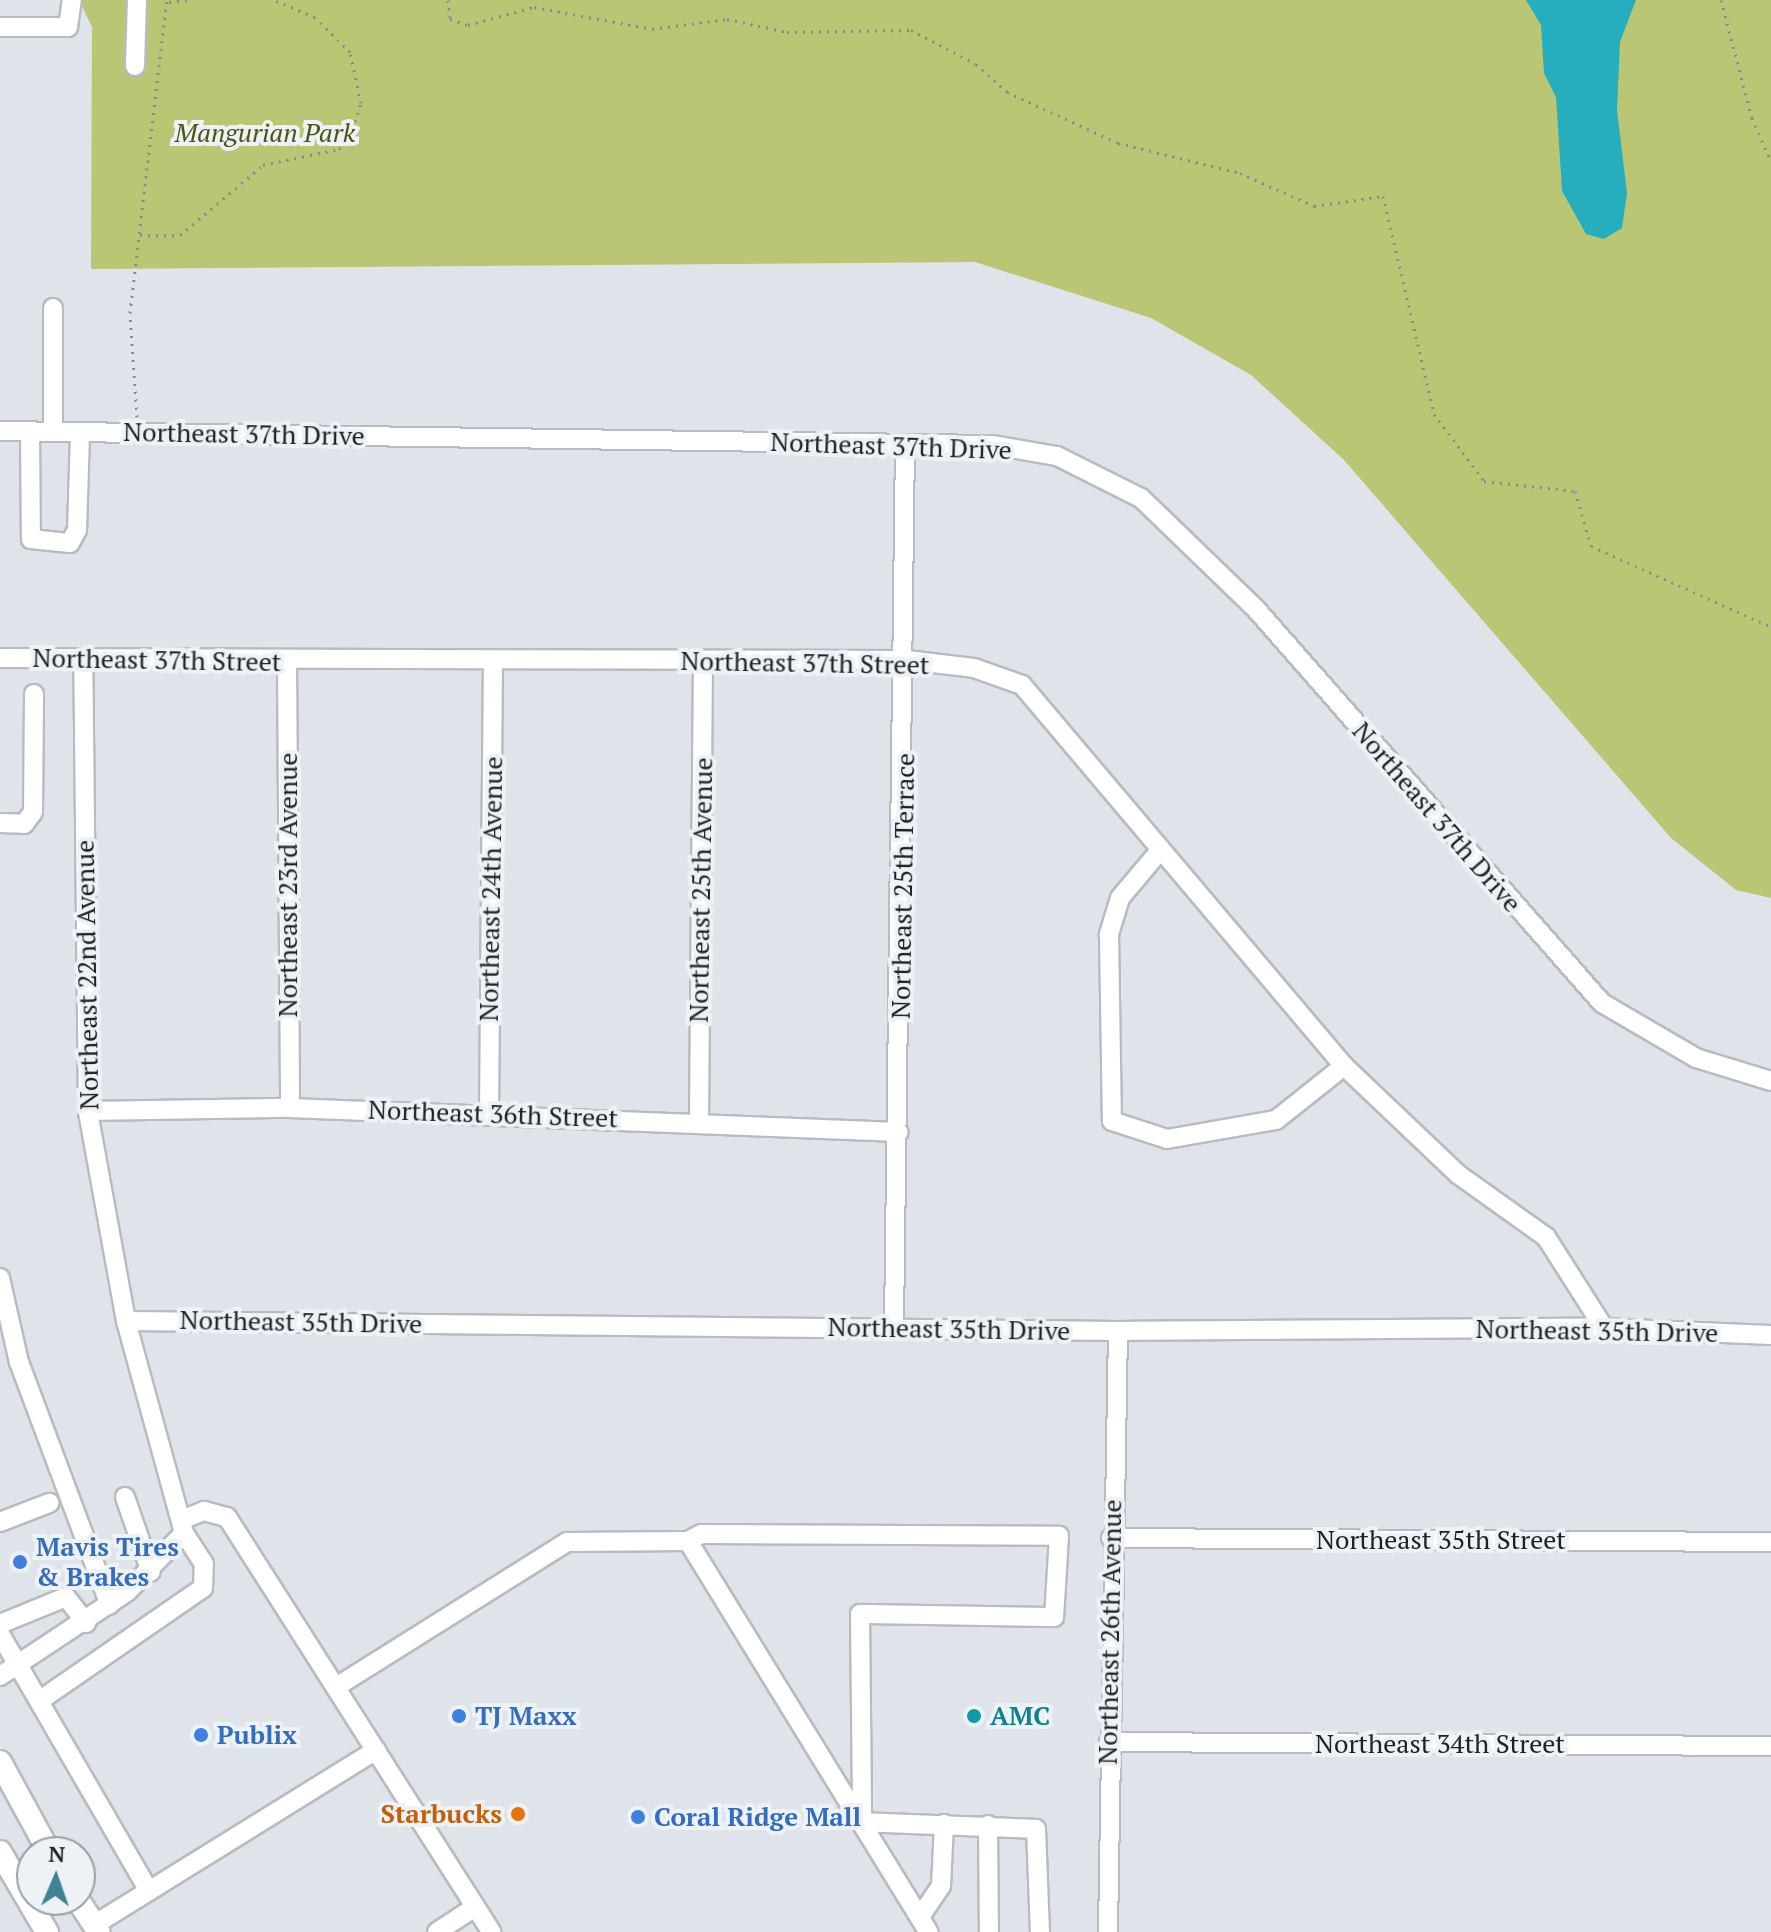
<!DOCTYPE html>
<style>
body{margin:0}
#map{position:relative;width:1771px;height:1932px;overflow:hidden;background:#dfe4ea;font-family:"PT Serif",serif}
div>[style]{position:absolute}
.green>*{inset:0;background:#bac673}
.water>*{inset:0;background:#27aebe}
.path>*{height:3px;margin-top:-1.5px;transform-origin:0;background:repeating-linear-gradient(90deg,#898d91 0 2px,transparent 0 8px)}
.roads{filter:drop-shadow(2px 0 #b7bcc1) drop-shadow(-2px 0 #b7bcc1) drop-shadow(0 2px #b7bcc1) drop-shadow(0 -2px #b7bcc1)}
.minor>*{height:18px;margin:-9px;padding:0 9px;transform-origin:9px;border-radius:9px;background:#fff}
.major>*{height:22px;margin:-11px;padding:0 11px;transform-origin:11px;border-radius:11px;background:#fff}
.dots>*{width:22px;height:22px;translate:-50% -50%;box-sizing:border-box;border:4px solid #edf2f7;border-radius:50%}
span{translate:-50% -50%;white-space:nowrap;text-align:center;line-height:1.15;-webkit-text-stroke:8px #edf2f7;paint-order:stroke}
.park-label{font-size:26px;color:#4d5315;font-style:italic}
.street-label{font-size:26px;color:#1f2123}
.shop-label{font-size:26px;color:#366cbe;font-weight:700}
.left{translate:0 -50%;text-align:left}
.culture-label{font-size:26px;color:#0d838f;font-weight:700}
.food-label{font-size:26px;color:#c56008;font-weight:700}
.right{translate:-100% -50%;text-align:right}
.north{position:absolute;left:16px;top:1836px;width:80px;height:80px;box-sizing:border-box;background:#edf2f7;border:2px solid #9b9ea2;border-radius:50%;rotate:2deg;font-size:22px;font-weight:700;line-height:32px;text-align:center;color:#1f2123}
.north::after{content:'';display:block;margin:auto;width:28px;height:36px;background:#408393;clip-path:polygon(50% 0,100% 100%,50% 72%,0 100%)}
</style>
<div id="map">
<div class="green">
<div style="clip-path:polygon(79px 0,1771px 0,1771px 898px,1736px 890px,1671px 838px,1344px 460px,1251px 375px,1151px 318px,975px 262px,91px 269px,92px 27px)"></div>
</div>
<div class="water">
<div style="clip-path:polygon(1526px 0,1636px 0,1620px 42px,1617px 110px,1627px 193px,1622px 228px,1604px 239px,1586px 234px,1562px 191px,1556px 97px,1544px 73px,1541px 25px)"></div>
</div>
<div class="path">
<div style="left:448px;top:0;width:19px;rotate:84deg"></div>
<div style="left:450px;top:19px;width:19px;rotate:18deg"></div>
<div style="left:468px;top:25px;width:68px;rotate:-15.3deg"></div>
<div style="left:534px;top:7px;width:120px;rotate:10.6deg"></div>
<div style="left:652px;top:29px;width:76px;rotate:-7.6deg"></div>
<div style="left:727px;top:19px;width:61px;rotate:12.2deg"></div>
<div style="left:787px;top:32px;width:124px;rotate:-0.9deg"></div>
<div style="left:911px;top:30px;width:73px;rotate:27.6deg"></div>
<div style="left:976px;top:64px;width:42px;rotate:42.1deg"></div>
<div style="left:1007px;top:92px;width:122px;rotate:24.7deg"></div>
<div style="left:1118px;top:143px;width:126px;rotate:13.8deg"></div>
<div style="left:1240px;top:173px;width:81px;rotate:24deg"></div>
<div style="left:1314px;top:206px;width:70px;rotate:-8.2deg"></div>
<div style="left:1383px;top:196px;width:224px;rotate:76.8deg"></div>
<div style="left:1434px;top:414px;width:84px;rotate:53.3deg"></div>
<div style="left:1484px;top:481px;width:92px;rotate:6.3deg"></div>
<div style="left:1575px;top:491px;width:57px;rotate:73.8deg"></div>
<div style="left:1591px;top:546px;width:197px;rotate:24.2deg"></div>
<div style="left:1721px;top:0;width:122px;rotate:75.3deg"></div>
<div style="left:1752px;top:118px;width:47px;rotate:66.2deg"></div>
<div style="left:169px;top:2px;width:20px;rotate:-6deg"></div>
<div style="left:140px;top:235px;width:40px"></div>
<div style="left:180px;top:235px;width:109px;rotate:-40.1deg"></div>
<div style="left:263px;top:165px;width:78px;rotate:-11.9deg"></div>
<div style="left:339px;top:149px;width:16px;rotate:-47deg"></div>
<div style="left:350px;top:137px;width:36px;rotate:-72deg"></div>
<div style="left:361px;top:103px;width:52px;rotate:-102.2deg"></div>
<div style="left:350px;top:52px;width:49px;rotate:-135deg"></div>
<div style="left:315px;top:17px;width:44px;rotate:-157.5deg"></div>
<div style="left:137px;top:417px;width:104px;rotate:-93.9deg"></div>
<div style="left:130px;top:313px;width:315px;rotate:-83.3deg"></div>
</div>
<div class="roads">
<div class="minor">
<div style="left:0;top:27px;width:68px"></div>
<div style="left:68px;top:27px;width:27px;rotate:-82deg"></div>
<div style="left:135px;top:66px;width:66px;rotate:-88.3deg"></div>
<div style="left:53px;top:308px;width:124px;rotate:90deg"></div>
<div style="left:0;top:431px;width:993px;rotate:0.81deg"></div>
<div style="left:993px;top:445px;width:65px;rotate:9.8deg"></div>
<div style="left:1057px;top:456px;width:94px;rotate:26.6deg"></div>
<div style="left:1141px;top:498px;width:158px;rotate:44deg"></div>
<div style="left:1255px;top:608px;width:526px;rotate:48.7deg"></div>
<div style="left:1602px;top:1003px;width:109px;rotate:30.3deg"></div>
<div style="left:1696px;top:1058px;width:78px;rotate:17deg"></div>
<div style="left:30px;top:432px;width:107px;rotate:89.5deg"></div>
<div style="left:31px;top:539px;width:39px;rotate:6deg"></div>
<div style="left:70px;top:543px;width:15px;rotate:-62deg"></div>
<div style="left:77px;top:530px;width:98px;rotate:-88.2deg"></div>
<div style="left:0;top:658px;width:907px;rotate:0.13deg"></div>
<div style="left:907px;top:660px;width:67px;rotate:6.8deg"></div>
<div style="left:974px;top:668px;width:51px;rotate:19.5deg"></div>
<div style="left:1022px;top:685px;width:499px;rotate:49.8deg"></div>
<div style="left:1344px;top:1066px;width:158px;rotate:43.5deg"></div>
<div style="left:1459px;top:1175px;width:107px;rotate:35.5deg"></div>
<div style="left:1546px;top:1237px;width:108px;rotate:57.5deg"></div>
<div style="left:287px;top:662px;width:446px;rotate:89.6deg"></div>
<div style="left:0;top:823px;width:24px;rotate:2deg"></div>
<div style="left:24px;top:824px;width:15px;rotate:-53deg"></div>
<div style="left:33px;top:812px;width:118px;rotate:-89.5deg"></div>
<div style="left:1157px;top:854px;width:57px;rotate:130.1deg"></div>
<div style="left:1120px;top:898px;width:39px;rotate:107deg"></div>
<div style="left:1109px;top:935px;width:186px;rotate:89.1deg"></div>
<div style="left:1112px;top:1121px;width:58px;rotate:18.1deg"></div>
<div style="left:1167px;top:1139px;width:111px;rotate:-9.9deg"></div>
<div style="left:1276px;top:1120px;width:87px;rotate:-38.5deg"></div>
<div style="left:88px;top:1111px;width:202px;rotate:-0.9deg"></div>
<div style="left:290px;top:1108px;width:609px;rotate:2.26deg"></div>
<div style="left:489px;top:1115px;width:453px;rotate:-89.5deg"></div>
<div style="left:699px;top:1119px;width:458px;rotate:-89.5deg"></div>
<div style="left:0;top:1278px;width:86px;rotate:77.3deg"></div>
<div style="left:19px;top:1362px;width:259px;rotate:69.5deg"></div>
<div style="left:126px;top:1321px;width:992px;rotate:0.58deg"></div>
<div style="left:1118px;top:1331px;width:486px;rotate:-0.4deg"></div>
<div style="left:1604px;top:1328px;width:167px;rotate:2.4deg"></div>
<div style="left:894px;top:1328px;width:884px;rotate:-89.29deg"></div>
<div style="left:125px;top:1497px;width:79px;rotate:70.9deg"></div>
<div style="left:184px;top:1519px;width:22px;rotate:-22deg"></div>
<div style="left:204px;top:1511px;width:24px;rotate:15deg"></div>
<div style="left:227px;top:1517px;width:492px;rotate:57.5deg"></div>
<div style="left:0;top:1522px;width:53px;rotate:-21.2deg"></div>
<div style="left:1111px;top:1538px;width:660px;rotate:0.35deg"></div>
<div style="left:688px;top:1541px;width:15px;rotate:-28deg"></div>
<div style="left:701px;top:1534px;width:358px;rotate:0.3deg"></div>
<div style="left:1059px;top:1536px;width:81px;rotate:93.5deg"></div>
<div style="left:1054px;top:1617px;width:194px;rotate:-179.1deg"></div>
<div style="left:860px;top:1614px;width:208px;rotate:89.4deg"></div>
<div style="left:862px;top:1822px;width:174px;rotate:2.3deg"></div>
<div style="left:1036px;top:1829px;width:103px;rotate:87.8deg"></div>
<div style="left:0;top:1624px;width:71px;rotate:-22.2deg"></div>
<div style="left:66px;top:1597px;width:33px;rotate:52deg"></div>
<div style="left:0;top:1634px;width:297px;rotate:59.9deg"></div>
<div style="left:0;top:1676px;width:152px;rotate:-33.5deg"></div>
<div style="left:127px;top:1592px;width:82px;rotate:-46deg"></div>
<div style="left:184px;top:1533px;width:220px;rotate:-105.3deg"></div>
<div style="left:126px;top:1321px;width:213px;rotate:-100.3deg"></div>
<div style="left:88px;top:1111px;width:451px;rotate:-90.6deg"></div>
<div style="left:336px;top:1687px;width:273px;rotate:-32.1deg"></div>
<div style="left:567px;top:1542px;width:121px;rotate:-0.5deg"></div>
<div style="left:688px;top:1541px;width:459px;rotate:58.4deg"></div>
<div style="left:39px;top:1701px;width:199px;rotate:-34.6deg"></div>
<div style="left:203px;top:1588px;width:24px;rotate:-88deg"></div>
<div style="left:204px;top:1564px;width:37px;rotate:-123deg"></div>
<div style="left:1109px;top:1742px;width:662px;rotate:0.35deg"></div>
<div style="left:988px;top:1825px;width:107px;rotate:89.5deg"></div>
<div style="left:920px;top:1917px;width:37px;rotate:-56deg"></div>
<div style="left:941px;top:1886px;width:62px;rotate:-87.2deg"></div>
<div style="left:94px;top:1925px;width:332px;rotate:-31.8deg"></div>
<div style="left:437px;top:1932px;width:45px;rotate:-33.3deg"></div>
<div style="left:1108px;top:1932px;width:601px;rotate:-89.05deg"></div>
</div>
<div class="major">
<div style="left:0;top:1762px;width:102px;rotate:61.4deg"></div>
<div style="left:0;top:1852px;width:93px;rotate:59.6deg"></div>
<div style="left:78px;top:1900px;width:38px;rotate:57deg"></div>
</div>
</div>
<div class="dots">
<div style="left:20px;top:1562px;background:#3f7fe0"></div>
<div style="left:459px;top:1716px;background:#3f7fe0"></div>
<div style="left:974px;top:1716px;background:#0f9aa8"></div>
<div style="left:201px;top:1735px;background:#3f7fe0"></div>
<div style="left:518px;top:1814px;background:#e8710a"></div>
<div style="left:638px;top:1817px;background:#3f7fe0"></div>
</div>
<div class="park-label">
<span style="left:265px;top:133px">Mangurian Park</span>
</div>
<div class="street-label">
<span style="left:244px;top:434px;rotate:1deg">Northeast 37th Drive</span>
<span style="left:891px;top:446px;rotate:2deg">Northeast 37th Drive</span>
<span style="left:157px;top:660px;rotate:1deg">Northeast 37th Street</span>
<span style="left:805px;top:663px;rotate:1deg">Northeast 37th Street</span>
<span style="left:1437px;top:817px;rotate:49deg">Northeast 37th Drive</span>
<span style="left:288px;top:885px;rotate:-90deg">Northeast 23rd Avenue</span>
<span style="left:903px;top:886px;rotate:-89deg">Northeast 25th Terrace</span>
<span style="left:491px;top:889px;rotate:-89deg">Northeast 24th Avenue</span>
<span style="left:701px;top:890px;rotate:-89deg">Northeast 25th Avenue</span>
<span style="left:87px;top:975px;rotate:-91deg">Northeast 22nd Avenue</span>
<span style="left:493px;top:1114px;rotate:2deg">Northeast 36th Street</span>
<span style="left:301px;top:1322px;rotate:1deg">Northeast 35th Drive</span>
<span style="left:949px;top:1329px;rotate:1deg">Northeast 35th Drive</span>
<span style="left:1597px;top:1331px;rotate:1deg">Northeast 35th Drive</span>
<span style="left:1441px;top:1540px">Northeast 35th Street</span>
<span style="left:1110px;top:1632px;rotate:-89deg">Northeast 26th Avenue</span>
<span style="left:1440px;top:1744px">Northeast 34th Street</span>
</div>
<div class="shop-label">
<span class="left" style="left:36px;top:1562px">Mavis Tires<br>&amp; Brakes</span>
<span class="left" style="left:475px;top:1716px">TJ Maxx</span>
<span class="left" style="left:217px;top:1735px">Publix</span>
<span class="left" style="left:654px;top:1817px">Coral Ridge Mall</span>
</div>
<div class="culture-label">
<span class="left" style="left:990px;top:1716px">AMC</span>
</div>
<div class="food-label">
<span class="right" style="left:502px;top:1814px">Starbucks</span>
</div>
<div class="north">N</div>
</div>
